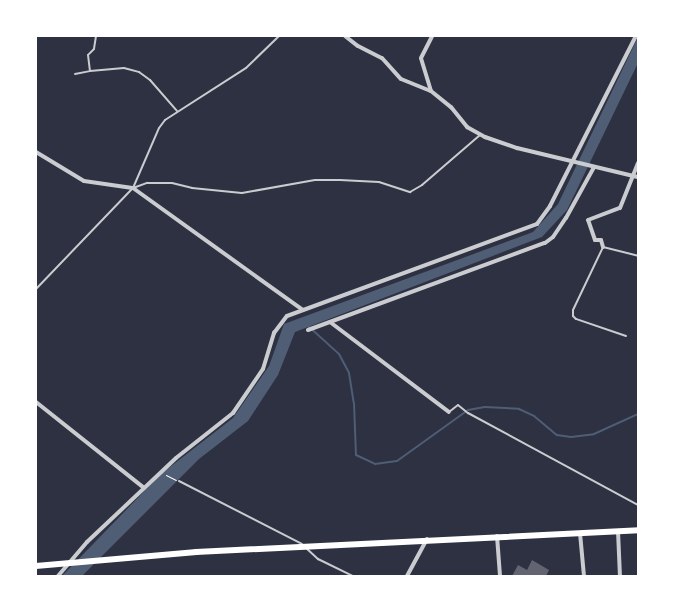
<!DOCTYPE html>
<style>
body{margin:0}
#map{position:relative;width:674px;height:612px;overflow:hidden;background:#2d3142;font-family:Ubuntu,sans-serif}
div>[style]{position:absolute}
.water>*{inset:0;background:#4f5d75}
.stream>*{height:2px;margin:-1px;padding:0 1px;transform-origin:1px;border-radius:1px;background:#4f5d75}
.building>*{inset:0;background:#626471}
.path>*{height:1px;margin:-0.5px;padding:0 0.5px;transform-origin:0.5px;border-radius:0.5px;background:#fff}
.service>*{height:2px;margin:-1px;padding:0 1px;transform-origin:1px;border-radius:1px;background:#caccd0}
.minor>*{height:4px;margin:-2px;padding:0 2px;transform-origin:2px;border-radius:2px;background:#caccd0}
.secondary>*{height:5.5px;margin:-2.75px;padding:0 2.75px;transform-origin:2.75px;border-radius:2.75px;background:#fff}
span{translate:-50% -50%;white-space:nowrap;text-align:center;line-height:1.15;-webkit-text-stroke:3px #fff;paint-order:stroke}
.frame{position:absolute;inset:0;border:37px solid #fff;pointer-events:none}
</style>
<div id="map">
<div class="water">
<div style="clip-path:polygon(638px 37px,638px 63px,567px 210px,542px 237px,295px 332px,278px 375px,248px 421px,199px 459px,82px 576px,62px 576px,161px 474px,233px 418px,269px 366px,284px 324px,533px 232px,558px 204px)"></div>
</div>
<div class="stream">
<div style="left:307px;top:325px;width:43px;rotate:42.2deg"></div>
<div style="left:339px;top:354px;width:21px;rotate:62deg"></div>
<div style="left:349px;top:373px;width:30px;rotate:81deg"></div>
<div style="left:354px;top:403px;width:52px;rotate:87.8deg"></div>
<div style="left:356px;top:455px;width:21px;rotate:25deg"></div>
<div style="left:375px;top:464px;width:22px;rotate:-8deg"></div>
<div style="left:397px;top:461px;width:87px;rotate:-35.7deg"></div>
<div style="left:468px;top:410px;width:17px;rotate:-10deg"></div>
<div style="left:485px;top:407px;width:34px;rotate:3deg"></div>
<div style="left:519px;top:409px;width:17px;rotate:25deg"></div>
<div style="left:534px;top:416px;width:30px;rotate:40deg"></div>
<div style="left:557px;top:435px;width:14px;rotate:8deg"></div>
<div style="left:571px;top:437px;width:23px;rotate:-7deg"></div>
<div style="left:594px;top:434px;width:48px;rotate:-24.4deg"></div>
</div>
<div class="building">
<div style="clip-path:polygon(532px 560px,549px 570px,546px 576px,512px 576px,518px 565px,527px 570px)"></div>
</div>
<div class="path">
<div style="left:166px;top:475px;width:11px;rotate:27deg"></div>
</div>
<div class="service">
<div style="left:96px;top:36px;width:13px;rotate:99deg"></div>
<div style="left:94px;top:49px;width:8px;rotate:135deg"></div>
<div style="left:88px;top:55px;width:16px;rotate:83deg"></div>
<div style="left:90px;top:71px;width:34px;rotate:-5deg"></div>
<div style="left:124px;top:68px;width:16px;rotate:15deg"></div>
<div style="left:139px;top:72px;width:14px;rotate:36deg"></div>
<div style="left:150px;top:80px;width:41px;rotate:48.9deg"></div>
<div style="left:75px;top:74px;width:15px;rotate:-11deg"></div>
<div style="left:133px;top:188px;width:15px;rotate:-20deg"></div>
<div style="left:147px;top:183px;width:25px"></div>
<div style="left:172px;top:183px;width:21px;rotate:14deg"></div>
<div style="left:192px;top:188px;width:50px;rotate:5.7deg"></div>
<div style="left:242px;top:193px;width:74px;rotate:-10.1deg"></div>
<div style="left:315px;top:180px;width:25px"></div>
<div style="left:340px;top:180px;width:39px;rotate:3deg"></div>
<div style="left:379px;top:182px;width:33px;rotate:18deg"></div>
<div style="left:410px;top:192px;width:14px;rotate:-30deg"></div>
<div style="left:422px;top:185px;width:77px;rotate:-40.8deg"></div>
<div style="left:36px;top:289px;width:140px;rotate:-46.2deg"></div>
<div style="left:133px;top:188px;width:65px;rotate:-66.6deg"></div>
<div style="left:159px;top:128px;width:10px;rotate:-53deg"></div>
<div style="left:165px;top:120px;width:96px;rotate:-32.7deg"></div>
<div style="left:246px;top:68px;width:46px;rotate:-44.1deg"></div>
<div style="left:626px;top:336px;width:53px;rotate:-161.2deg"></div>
<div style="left:576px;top:319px;width:4px;rotate:-135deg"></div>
<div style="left:573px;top:316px;width:6px;rotate:-90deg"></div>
<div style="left:573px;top:310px;width:70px;rotate:-64.5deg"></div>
<div style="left:603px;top:247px;width:36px;rotate:14deg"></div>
<div style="left:449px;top:412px;width:11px;rotate:-38deg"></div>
<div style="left:458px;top:405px;width:13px;rotate:39deg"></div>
<div style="left:468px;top:413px;width:193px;rotate:28.4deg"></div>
<div style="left:179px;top:481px;width:138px;rotate:27.1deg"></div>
<div style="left:305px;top:547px;width:18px;rotate:43deg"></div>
<div style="left:318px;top:559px;width:39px;rotate:26deg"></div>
</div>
<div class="minor">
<div style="left:345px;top:36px;width:16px;rotate:38deg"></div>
<div style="left:358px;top:46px;width:27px;rotate:27deg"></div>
<div style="left:382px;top:58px;width:28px;rotate:48deg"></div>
<div style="left:401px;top:79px;width:32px;rotate:22deg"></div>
<div style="left:431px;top:91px;width:26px;rotate:39deg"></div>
<div style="left:451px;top:107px;width:26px;rotate:51deg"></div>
<div style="left:467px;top:127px;width:21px;rotate:29deg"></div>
<div style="left:485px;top:137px;width:34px;rotate:19deg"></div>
<div style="left:517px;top:148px;width:124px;rotate:13.5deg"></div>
<div style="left:431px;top:91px;width:34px;rotate:-107deg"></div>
<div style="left:421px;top:58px;width:25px;rotate:-63deg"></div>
<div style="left:36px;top:152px;width:56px;rotate:31.1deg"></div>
<div style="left:84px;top:181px;width:49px;rotate:8.1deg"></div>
<div style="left:133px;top:188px;width:209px;rotate:35.7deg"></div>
<div style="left:603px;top:247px;width:7px;rotate:-106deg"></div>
<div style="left:601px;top:240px;width:6px;rotate:180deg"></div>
<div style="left:595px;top:240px;width:21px;rotate:-109deg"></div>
<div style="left:588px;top:220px;width:34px;rotate:-21deg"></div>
<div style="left:620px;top:208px;width:48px;rotate:-68.2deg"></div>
<div style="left:330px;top:322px;width:149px;rotate:37.1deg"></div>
<div style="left:308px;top:330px;width:252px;rotate:-20.2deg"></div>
<div style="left:545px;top:243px;width:10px;rotate:-37deg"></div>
<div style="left:553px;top:237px;width:23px;rotate:-56deg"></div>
<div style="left:566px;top:218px;width:58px;rotate:-61.2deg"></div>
<div style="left:36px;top:402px;width:138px;rotate:38.5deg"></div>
<div style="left:618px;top:531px;width:45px;rotate:87.5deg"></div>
<div style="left:580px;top:533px;width:43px;rotate:84.7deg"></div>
<div style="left:497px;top:536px;width:40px;rotate:85.7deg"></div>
<div style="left:58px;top:576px;width:45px;rotate:-49.5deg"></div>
<div style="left:87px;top:542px;width:122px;rotate:-43.3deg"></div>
<div style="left:176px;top:458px;width:73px;rotate:-38.3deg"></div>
<div style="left:233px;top:413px;width:53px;rotate:-55.7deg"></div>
<div style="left:263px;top:369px;width:38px;rotate:-73deg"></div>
<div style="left:274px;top:333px;width:21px;rotate:-53deg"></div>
<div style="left:287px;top:316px;width:266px;rotate:-20.2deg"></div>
<div style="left:537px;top:224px;width:22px;rotate:-54deg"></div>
<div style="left:550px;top:206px;width:191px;rotate:-63.2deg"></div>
<div style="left:407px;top:576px;width:42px;rotate:-61.6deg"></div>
</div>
<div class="secondary">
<div style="left:36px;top:566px;width:161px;rotate:-5deg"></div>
<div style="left:196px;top:552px;width:443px;rotate:-2.8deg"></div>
</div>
<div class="frame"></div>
</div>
